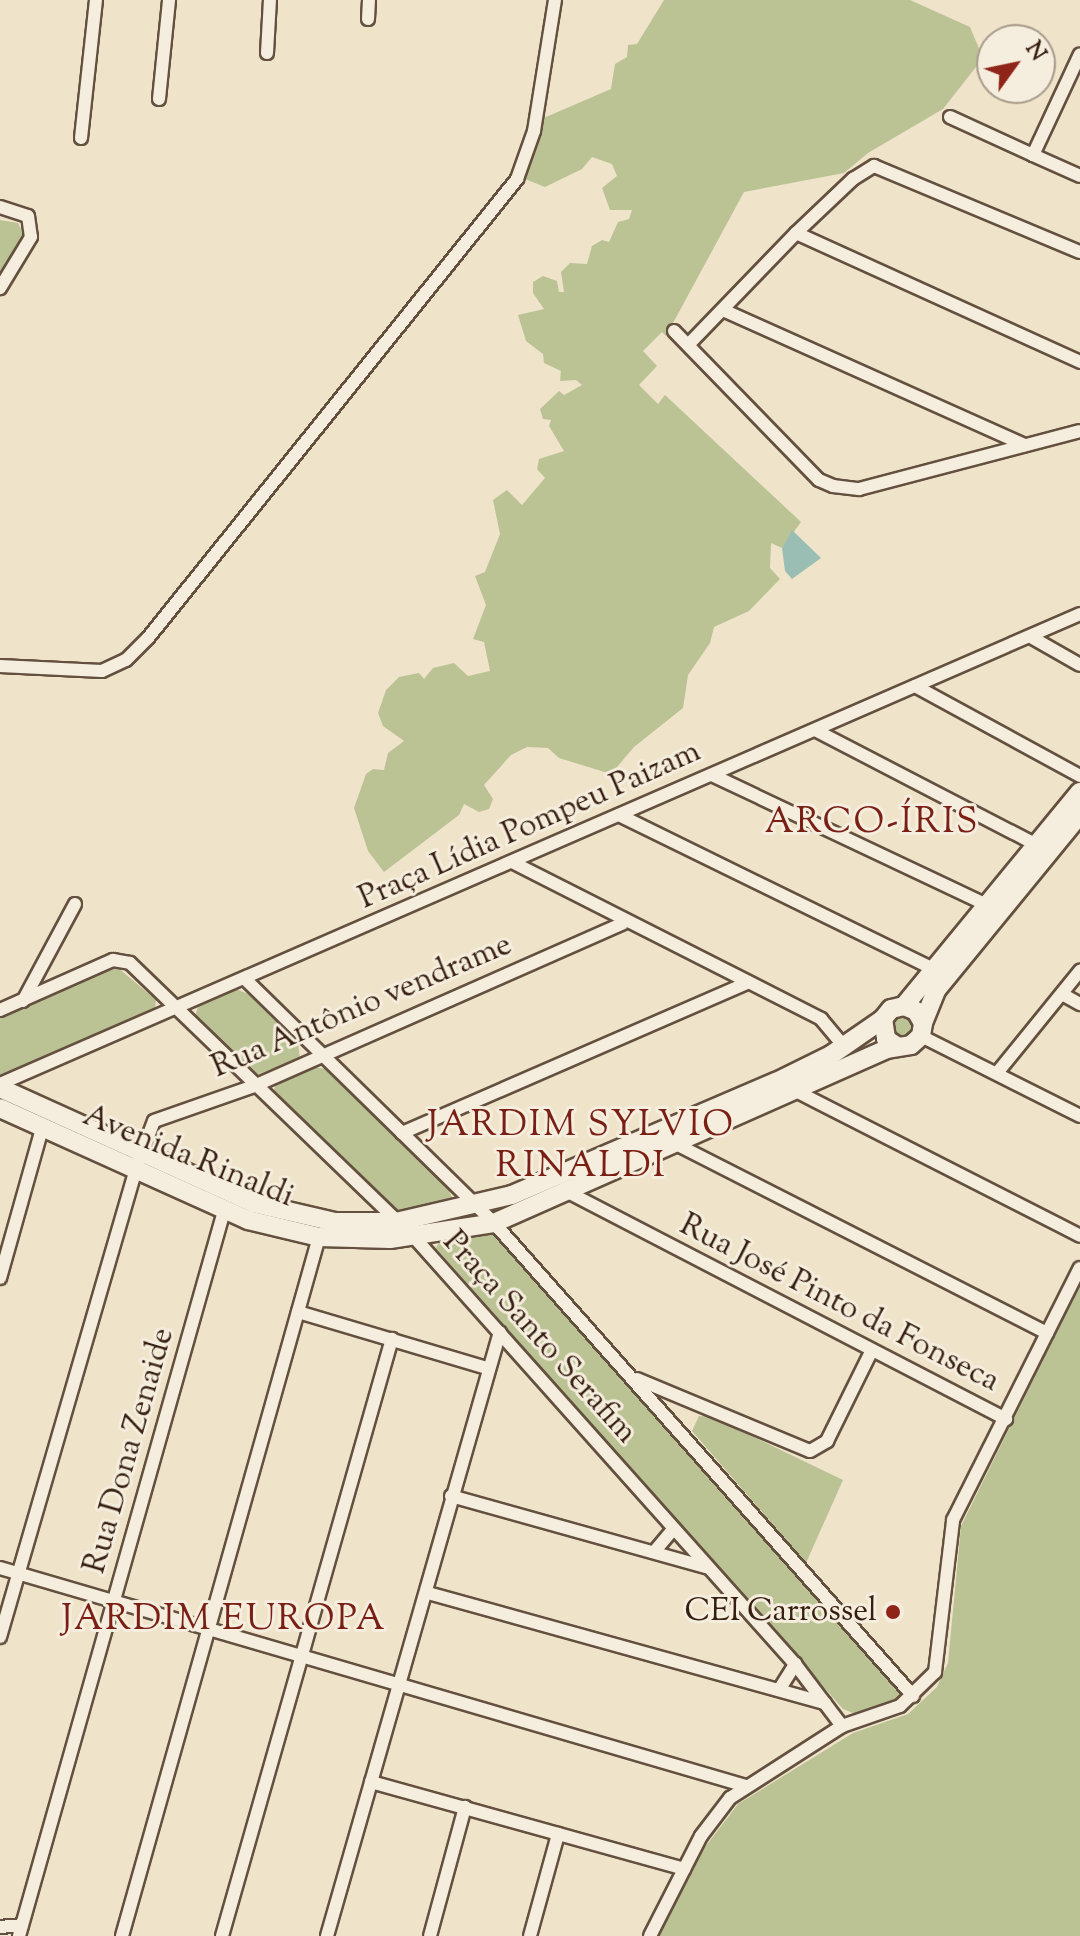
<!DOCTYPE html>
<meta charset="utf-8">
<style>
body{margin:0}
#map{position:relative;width:1080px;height:1936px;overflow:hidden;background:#efe3ca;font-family:"Sorts Mill Goudy",serif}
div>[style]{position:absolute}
.green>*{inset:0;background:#bbc395}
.water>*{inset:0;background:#9abeb3}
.roads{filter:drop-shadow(2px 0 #64503f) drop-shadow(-2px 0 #64503f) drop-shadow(0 2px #64503f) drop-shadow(0 -2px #64503f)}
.street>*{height:12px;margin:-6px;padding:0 6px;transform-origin:6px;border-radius:6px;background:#f5eddd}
.secondary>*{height:18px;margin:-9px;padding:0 9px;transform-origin:9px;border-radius:9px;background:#f5eddd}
.dots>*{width:22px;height:22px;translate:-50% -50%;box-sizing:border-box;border:4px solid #f5eddd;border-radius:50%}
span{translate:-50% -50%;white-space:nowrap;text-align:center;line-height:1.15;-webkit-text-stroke:6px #f5eddd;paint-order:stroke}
.street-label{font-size:32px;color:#361f11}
.poi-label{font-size:32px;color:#361f11}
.right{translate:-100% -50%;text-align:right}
.quarter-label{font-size:36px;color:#7a1f14;letter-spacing:2px}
.north{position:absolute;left:976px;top:24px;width:80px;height:80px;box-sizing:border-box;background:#f5eddd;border:2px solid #a99b8b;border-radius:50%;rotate:57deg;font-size:22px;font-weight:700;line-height:32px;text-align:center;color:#361f11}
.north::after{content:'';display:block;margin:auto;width:28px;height:36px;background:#8f2418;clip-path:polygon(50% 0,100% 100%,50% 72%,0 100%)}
</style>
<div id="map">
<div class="green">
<div style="clip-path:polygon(664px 0,910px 0,970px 27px,983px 58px,943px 109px,868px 153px,844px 173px,744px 192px,666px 336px,662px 332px,643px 351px,657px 366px,639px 385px,658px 404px,665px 395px,801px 522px,782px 548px,771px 543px,770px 568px,780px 579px,749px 611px,714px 627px,710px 643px,688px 675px,683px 708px,634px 747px,611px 774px,559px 758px,548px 748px,527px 747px,511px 755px,484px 785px,493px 799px,489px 809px,479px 812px,464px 804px,459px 815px,384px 872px,368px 851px,354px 808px,366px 774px,373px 769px,384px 770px,388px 753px,404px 741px,383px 726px,378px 713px,386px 690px,399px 677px,419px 673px,424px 679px,433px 668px,454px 663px,468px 676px,490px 671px,484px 642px,473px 639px,486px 605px,475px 576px,485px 572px,500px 534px,493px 500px,507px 490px,522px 505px,545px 478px,537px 469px,539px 459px,564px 451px,549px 426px,551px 420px,543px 419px,540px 409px,559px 391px,564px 395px,582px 385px,576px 380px,560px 381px,561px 371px,544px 363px,543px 354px,526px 341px,518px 315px,544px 309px,533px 293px,533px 282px,543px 276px,557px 281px,559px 292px,564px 292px,561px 272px,570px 263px,587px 264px,592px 246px,602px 240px,609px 242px,618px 222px,629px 219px,632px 210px,610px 210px,602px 188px,617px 176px,612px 164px,592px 157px,582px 169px,545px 187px,525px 179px,539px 120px,611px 89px,615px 64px,627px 57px,628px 45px,637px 44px)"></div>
<div style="clip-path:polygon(0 220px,18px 223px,25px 237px,0 276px)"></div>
<div style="clip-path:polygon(116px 966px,156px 1000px,155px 1009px,0 1075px,0 1016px)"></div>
<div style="clip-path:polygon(236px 989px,248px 994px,298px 1043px,300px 1058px,256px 1075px,195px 1017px,198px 1006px)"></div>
<div style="clip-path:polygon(905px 1012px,917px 1025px,907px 1040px,893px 1037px,890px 1020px)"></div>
<div style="clip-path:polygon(312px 1067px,327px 1069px,446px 1183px,453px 1200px,398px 1214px,273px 1093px,276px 1083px)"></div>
<div style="clip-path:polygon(492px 1229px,899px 1689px,900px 1701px,858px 1715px,843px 1709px,436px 1248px,441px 1238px)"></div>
<div style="clip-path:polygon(1080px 1285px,1080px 1936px,659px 1936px,705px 1847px,738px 1804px,853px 1733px,908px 1714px,937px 1687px,948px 1663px,961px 1526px)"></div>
<div style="clip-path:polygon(699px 1416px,712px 1417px,843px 1480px,806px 1563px,692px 1431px)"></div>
</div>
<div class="water">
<div style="clip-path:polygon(792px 530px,821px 558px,792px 579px,785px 571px,782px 548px)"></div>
</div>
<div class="roads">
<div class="street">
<div style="left:368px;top:19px;width:19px;rotate:-87deg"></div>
<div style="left:267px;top:53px;width:53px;rotate:-86.8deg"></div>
<div style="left:159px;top:99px;width:100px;rotate:-84.2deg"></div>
<div style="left:950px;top:117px;width:91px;rotate:24.6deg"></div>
<div style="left:1033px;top:155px;width:111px;rotate:-65deg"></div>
<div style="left:81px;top:138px;width:139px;rotate:-83.8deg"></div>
<div style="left:1033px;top:155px;width:51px;rotate:24.1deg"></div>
<div style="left:0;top:207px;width:29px;rotate:18deg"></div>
<div style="left:28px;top:216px;width:21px;rotate:82deg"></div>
<div style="left:31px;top:237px;width:60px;rotate:121.3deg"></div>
<div style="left:796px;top:233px;width:312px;rotate:24.4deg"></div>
<div style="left:723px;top:310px;width:331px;rotate:24.1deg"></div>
<div style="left:674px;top:331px;width:208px;rotate:45.8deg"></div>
<div style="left:819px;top:480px;width:15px;rotate:23deg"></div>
<div style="left:833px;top:486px;width:26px;rotate:7deg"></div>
<div style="left:859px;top:489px;width:228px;rotate:-14.7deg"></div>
<div style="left:688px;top:345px;width:156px;rotate:-46deg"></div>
<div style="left:796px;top:233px;width:79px;rotate:-43.5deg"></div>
<div style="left:853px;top:179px;width:25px;rotate:-32deg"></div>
<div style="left:874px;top:166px;width:223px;rotate:22.7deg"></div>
<div style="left:1031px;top:637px;width:56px;rotate:29.7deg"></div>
<div style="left:0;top:666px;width:102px;rotate:2.8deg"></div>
<div style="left:102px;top:671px;width:26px;rotate:-25deg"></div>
<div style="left:126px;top:660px;width:31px;rotate:-45deg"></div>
<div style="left:148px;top:638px;width:589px;rotate:-51.2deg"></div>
<div style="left:517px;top:179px;width:51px;rotate:-70.5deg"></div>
<div style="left:534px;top:131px;width:133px;rotate:-80.9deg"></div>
<div style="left:915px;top:686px;width:188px;rotate:28.6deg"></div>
<div style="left:815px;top:730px;width:248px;rotate:27.4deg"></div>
<div style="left:712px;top:775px;width:309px;rotate:25.3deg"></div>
<div style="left:619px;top:815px;width:351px;rotate:26.1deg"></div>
<div style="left:512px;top:862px;width:347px;rotate:26.9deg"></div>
<div style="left:821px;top:1019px;width:35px;rotate:50deg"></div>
<div style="left:246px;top:980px;width:347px;rotate:44.4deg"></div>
<div style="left:494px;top:1223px;width:632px;rotate:48.46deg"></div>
<div style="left:1062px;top:994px;width:21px;rotate:29deg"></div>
<div style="left:23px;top:1001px;width:110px;rotate:-61.8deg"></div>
<div style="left:0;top:1010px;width:124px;rotate:-23.9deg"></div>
<div style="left:113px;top:960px;width:17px;rotate:10deg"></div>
<div style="left:130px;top:963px;width:395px;rotate:44deg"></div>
<div style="left:414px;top:1237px;width:572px;rotate:48.26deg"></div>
<div style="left:795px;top:1664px;width:78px;rotate:52.8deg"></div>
<div style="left:921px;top:1036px;width:178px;rotate:26.7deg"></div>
<div style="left:997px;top:1073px;width:132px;rotate:-50.9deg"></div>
<div style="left:0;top:1084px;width:1178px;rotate:-23.52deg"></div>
<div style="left:792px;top:1089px;width:323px;rotate:27deg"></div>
<div style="left:402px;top:1133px;width:378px;rotate:-23.5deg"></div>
<div style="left:672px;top:1142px;width:421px;rotate:27deg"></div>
<div style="left:564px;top:1190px;width:498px;rotate:27.4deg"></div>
<div style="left:0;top:1278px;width:155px;rotate:-74.3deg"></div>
<div style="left:298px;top:1312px;width:197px;rotate:16.5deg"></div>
<div style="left:637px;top:1379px;width:187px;rotate:22.6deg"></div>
<div style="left:810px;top:1451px;width:20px;rotate:-30deg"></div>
<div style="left:827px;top:1441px;width:99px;rotate:-63.7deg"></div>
<div style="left:451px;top:1496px;width:265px;rotate:15.6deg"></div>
<div style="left:654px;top:1552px;width:30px;rotate:-50deg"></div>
<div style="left:0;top:1568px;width:777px;rotate:16.29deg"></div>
<div style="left:428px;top:1593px;width:412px;rotate:15.5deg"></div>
<div style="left:0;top:1637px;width:485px;rotate:-73.8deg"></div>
<div style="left:135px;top:1171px;width:53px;rotate:-69.2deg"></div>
<div style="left:154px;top:1121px;width:106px;rotate:-19.3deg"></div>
<div style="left:254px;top:1086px;width:403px;rotate:-23.8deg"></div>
<div style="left:779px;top:1690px;width:31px;rotate:-58deg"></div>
<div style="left:371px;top:1782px;width:325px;rotate:15.5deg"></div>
<div style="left:0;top:1927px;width:22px;rotate:-5deg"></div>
<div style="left:19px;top:1936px;width:753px;rotate:-74.21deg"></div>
<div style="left:122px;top:1936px;width:726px;rotate:-74.26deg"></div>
<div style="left:222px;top:1936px;width:621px;rotate:-74.11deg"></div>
<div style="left:327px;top:1936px;width:628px;rotate:-74.02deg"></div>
<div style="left:430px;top:1936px;width:134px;rotate:-74.8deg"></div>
<div style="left:530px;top:1936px;width:106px;rotate:-74.6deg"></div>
<div style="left:650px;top:1936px;width:112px;rotate:-63deg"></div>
<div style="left:701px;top:1836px;width:48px;rotate:-52.7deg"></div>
<div style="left:730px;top:1798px;width:133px;rotate:-32.7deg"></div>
<div style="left:842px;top:1726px;width:61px;rotate:-19deg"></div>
<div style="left:900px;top:1706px;width:49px;rotate:-44.2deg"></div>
<div style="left:935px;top:1672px;width:153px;rotate:-83.2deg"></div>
<div style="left:953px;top:1520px;width:282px;rotate:-63.3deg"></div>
</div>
<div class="secondary">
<div style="left:904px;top:1006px;width:277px;rotate:-50.6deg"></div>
<div style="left:923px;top:1023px;width:37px;rotate:-68deg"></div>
<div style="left:937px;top:989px;width:226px;rotate:-50.7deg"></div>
<div style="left:0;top:1088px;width:278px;rotate:24.4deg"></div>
<div style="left:253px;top:1203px;width:84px;rotate:13deg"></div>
<div style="left:335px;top:1222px;width:61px"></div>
<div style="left:396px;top:1222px;width:119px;rotate:-13.1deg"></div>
<div style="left:512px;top:1195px;width:287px;rotate:-23.2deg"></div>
<div style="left:776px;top:1082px;width:61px;rotate:-26.1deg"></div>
<div style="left:831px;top:1055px;width:63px;rotate:-34.7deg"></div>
<div style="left:0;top:1108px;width:272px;rotate:24.3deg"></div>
<div style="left:248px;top:1220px;width:73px;rotate:13.5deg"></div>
<div style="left:319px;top:1237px;width:71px;rotate:1.6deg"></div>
<div style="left:390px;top:1239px;width:105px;rotate:-8.7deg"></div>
<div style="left:494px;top:1223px;width:429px;rotate:-23.9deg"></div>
<div style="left:886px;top:1049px;width:25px;rotate:-9deg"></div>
<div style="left:911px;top:1045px;width:13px;rotate:-42deg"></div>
<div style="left:921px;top:1036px;width:13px;rotate:-81deg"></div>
<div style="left:923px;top:1023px;width:14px;rotate:-120deg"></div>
<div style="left:916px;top:1011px;width:13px;rotate:-157deg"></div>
<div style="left:904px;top:1006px;width:13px;rotate:167deg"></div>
<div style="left:891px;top:1009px;width:13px;rotate:129deg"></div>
<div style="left:883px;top:1019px;width:20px;rotate:81deg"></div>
<div style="left:886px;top:1039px;width:14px;rotate:34deg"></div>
</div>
</div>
<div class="dots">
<div style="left:893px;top:1612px;background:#8f2418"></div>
</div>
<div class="street-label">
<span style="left:530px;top:826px;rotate:-24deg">Praça Lídia Pompeu Paizam</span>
<span style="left:362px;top:1007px;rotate:-23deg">Rua Antônio vendrame</span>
<span style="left:188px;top:1157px;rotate:22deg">Avenida Rinaldi</span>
<span style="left:839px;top:1304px;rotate:27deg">Rua José Pinto da Fonseca</span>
<span style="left:539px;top:1338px;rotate:48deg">Praça Santo Serafim</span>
<span style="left:130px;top:1451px;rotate:-74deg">Rua Dona Zenaide</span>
</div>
<div class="poi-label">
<span class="right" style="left:877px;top:1612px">CEI Carrossel</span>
</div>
<div class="quarter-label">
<span style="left:872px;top:824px">ARCO-ÍRIS</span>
<span style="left:581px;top:1147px">JARDIM SYLVIO<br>RINALDI</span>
<span style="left:224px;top:1621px">JARDIM EUROPA</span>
</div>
<div class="north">N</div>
</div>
